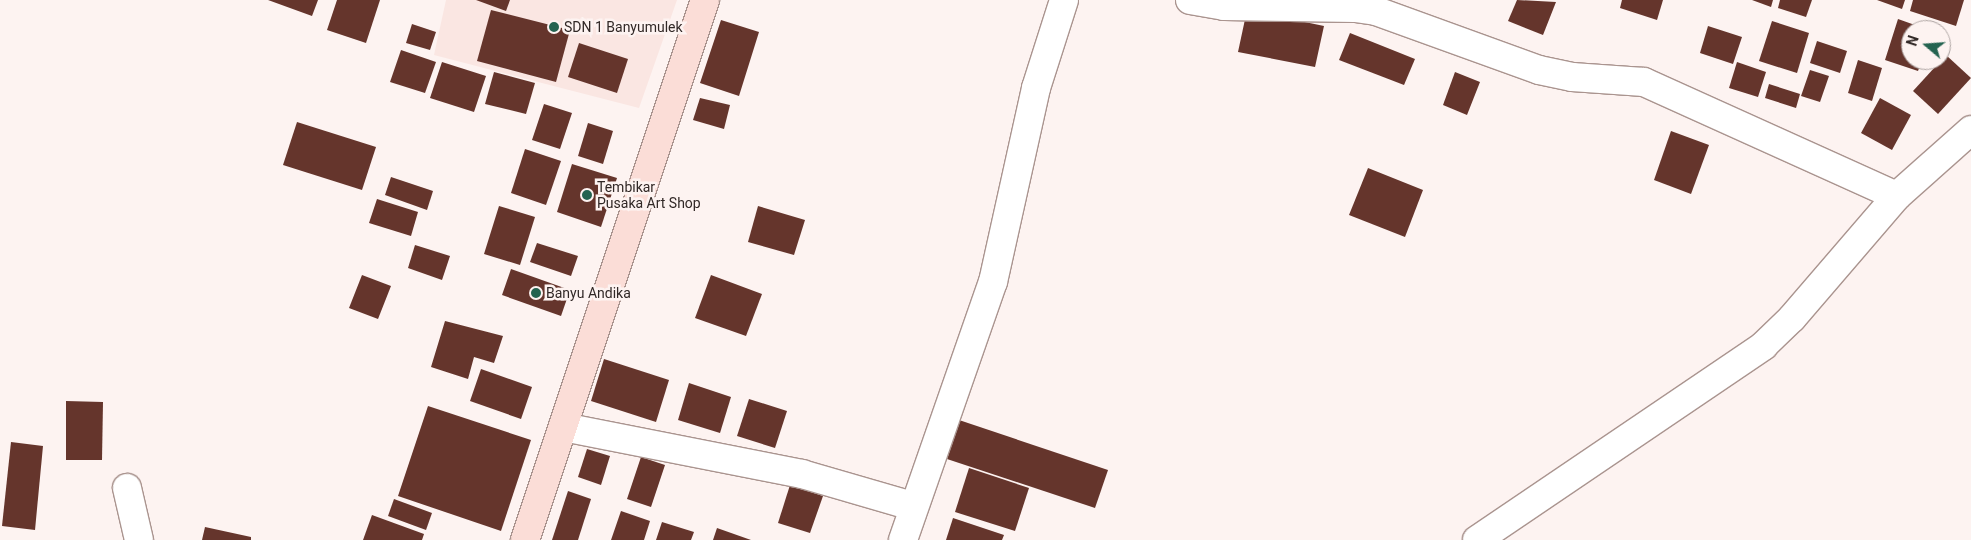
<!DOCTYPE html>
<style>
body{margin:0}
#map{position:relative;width:1971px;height:540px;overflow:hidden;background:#fdf3f1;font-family:Roboto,sans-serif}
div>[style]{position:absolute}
.built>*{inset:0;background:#fae6e2}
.building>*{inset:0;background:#65352c}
.roads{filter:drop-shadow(1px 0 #aa948f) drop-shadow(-1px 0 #aa948f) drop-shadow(0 1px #aa948f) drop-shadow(0 -1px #aa948f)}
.street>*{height:28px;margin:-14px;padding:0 14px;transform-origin:14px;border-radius:14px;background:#fff}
.secondary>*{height:28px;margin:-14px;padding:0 14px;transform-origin:14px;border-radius:14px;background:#fbddd7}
.dots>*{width:14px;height:14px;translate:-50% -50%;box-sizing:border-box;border:2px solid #fdf3f1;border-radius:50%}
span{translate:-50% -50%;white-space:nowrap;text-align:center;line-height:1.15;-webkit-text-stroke:5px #fdf3f1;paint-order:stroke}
.poi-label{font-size:14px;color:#312826}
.left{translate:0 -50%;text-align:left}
.north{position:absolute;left:1901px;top:20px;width:50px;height:50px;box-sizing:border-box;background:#fdf3f1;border:1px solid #aba2a0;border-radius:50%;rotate:288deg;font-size:14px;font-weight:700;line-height:20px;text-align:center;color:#312826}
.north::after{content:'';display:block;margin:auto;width:18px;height:22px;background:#246350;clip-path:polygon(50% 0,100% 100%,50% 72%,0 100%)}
</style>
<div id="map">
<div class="built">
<div style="clip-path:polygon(446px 0,677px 0,639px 108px,434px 55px)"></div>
</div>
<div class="building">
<div style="clip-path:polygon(268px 0,318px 0,312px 16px)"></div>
<div style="clip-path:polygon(337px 0,380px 0,366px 43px,327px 30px)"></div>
<div style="clip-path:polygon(476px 0,510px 0,506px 11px)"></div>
<div style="clip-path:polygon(1517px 0,1556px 2px,1543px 35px,1508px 21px)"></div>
<div style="clip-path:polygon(1622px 0,1663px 0,1657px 20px,1620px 8px)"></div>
<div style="clip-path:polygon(1752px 0,1773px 0,1771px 7px)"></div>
<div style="clip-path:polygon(1780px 0,1812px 0,1806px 17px,1778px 8px)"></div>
<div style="clip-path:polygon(1877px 0,1905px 0,1902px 9px)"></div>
<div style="clip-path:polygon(1913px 0,1964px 0,1956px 26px,1910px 11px)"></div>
<div style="clip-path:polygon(491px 10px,570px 30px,556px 82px,477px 61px)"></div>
<div style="clip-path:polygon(1247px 10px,1324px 26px,1315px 67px,1238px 52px)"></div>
<div style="clip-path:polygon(1898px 19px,1929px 30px,1911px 30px,1911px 60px,1922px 60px,1918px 71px,1885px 60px)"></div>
<div style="clip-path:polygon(721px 20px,759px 32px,739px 96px,700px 83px)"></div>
<div style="clip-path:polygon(1772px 21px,1809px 33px,1797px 73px,1759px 61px)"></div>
<div style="clip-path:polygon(412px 24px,436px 32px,430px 50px,406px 43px)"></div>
<div style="clip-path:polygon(1708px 26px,1742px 37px,1733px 64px,1700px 53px)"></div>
<div style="clip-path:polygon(1350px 33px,1415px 59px,1404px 85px,1339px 60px)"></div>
<div style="clip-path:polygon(1817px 41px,1847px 51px,1840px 73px,1810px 63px)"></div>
<div style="clip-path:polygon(579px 43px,628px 59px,617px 93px,568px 77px)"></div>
<div style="clip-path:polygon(401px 50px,436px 62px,425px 93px,390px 82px)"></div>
<div style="clip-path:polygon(1946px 55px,1971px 78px,1938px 114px,1913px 91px)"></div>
<div style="clip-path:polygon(1858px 60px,1882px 68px,1872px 101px,1848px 93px)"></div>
<div style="clip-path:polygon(442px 62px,486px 76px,474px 112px,430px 98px)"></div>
<div style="clip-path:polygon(1737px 62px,1766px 72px,1758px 97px,1729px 88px)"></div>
<div style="clip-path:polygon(1810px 70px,1829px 76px,1820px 102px,1801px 96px)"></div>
<div style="clip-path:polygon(494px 72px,535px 83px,526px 114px,485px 104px)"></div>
<div style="clip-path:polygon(1455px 72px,1480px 82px,1467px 115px,1443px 105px)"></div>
<div style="clip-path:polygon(1769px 84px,1800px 94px,1796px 108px,1765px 98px)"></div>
<div style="clip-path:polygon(700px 98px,730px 105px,724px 129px,693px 120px)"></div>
<div style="clip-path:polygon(1880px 98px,1911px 115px,1892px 150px,1861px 133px)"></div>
<div style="clip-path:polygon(544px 104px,572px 113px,560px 149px,532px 140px)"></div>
<div style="clip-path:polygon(297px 122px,376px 147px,362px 190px,283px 165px)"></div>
<div style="clip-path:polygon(588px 123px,613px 131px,603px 164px,578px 156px)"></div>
<div style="clip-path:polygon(1671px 131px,1709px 145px,1691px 194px,1654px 180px)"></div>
<div style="clip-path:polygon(525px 149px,561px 161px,546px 205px,511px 193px)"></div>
<div style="clip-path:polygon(572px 164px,617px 178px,601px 227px,557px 212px)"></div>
<div style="clip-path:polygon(1368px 168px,1423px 190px,1405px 237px,1349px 215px)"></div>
<div style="clip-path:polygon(391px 177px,433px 191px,427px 210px,385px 195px)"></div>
<div style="clip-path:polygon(377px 199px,418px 212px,411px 236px,369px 223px)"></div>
<div style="clip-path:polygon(499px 206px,535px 217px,520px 265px,484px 254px)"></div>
<div style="clip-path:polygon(758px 206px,805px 220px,794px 255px,748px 242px)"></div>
<div style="clip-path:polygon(537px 243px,578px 256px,571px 276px,530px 262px)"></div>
<div style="clip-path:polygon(415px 245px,450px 256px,442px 280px,408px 268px)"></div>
<div style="clip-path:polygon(511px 269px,570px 290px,561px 316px,502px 295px)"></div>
<div style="clip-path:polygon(362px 275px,391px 286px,378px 319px,349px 308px)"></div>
<div style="clip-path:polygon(711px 275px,762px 294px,746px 336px,695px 318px)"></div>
<div style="clip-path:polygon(445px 321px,503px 336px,494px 363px,474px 357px,468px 379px,431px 367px)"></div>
<div style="clip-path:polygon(604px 359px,669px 380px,656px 422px,591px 401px)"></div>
<div style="clip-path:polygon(481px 369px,532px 387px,521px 419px,470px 401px)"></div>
<div style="clip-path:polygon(689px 383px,731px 397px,720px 433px,678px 420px)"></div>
<div style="clip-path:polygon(749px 399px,787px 411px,775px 448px,737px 436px)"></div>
<div style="clip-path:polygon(66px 401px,103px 402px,102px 460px,66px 460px)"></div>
<div style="clip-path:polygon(428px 406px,531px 440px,501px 531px,398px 496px)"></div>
<div style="clip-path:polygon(959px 420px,1108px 470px,1095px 508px,947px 459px)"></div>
<div style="clip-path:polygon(11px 442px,43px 446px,35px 530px,2px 526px)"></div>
<div style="clip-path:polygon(587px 449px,610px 456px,601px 485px,578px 477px)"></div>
<div style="clip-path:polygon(641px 457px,665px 465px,651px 507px,627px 499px)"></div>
<div style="clip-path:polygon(969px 468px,1029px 488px,1015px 531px,955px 512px)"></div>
<div style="clip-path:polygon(790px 485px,823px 496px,810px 533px,778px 523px)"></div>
<div style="clip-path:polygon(568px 491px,591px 499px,578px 540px,552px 540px)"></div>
<div style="clip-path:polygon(394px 499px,432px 513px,426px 530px,388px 516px)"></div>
<div style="clip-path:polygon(621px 511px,650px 521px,644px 540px,611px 540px)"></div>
<div style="clip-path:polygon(372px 515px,424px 534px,422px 540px,363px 540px)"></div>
<div style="clip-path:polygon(953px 518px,1004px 535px,1002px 540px,946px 540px)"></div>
<div style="clip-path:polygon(662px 522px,694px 532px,691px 540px,656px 540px)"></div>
<div style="clip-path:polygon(205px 527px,251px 537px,251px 540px,202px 540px)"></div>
<div style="clip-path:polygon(717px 528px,751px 540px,713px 540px)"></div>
</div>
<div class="roads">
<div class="street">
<div style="left:1190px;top:0;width:35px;rotate:10deg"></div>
<div style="left:1224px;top:6px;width:131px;rotate:0.9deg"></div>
<div style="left:1355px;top:8px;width:21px;rotate:8deg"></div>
<div style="left:1376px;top:11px;width:173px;rotate:19.9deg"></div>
<div style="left:1539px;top:70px;width:34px;rotate:12deg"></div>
<div style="left:1572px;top:77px;width:72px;rotate:4deg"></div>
<div style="left:1644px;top:82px;width:277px;rotate:24.3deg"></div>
<div style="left:563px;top:427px;width:244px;rotate:11.1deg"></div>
<div style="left:802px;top:474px;width:115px;rotate:16.2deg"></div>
<div style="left:127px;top:488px;width:53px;rotate:77deg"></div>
<div style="left:903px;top:540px;width:273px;rotate:-70.8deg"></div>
<div style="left:993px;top:282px;width:199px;rotate:-77.5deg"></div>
<div style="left:1036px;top:88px;width:92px;rotate:-72.3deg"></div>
<div style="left:1477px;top:540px;width:346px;rotate:-34.1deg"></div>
<div style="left:1763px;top:346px;width:40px;rotate:-44deg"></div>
<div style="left:1792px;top:318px;width:161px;rotate:-49.3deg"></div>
<div style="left:1897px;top:196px;width:99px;rotate:-41.7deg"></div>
</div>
<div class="secondary">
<div style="left:525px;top:540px;width:569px;rotate:-71.57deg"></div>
</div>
</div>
<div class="dots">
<div style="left:554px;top:27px;background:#246350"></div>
<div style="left:587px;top:195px;background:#246350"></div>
<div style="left:536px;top:293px;background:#246350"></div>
</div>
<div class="poi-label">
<span class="left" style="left:564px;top:27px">SDN 1 Banyumulek</span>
<span class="left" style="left:597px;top:195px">Tembikar<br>Pusaka Art Shop</span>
<span class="left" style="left:546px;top:293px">Banyu Andika</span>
</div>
<div class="north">N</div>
</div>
